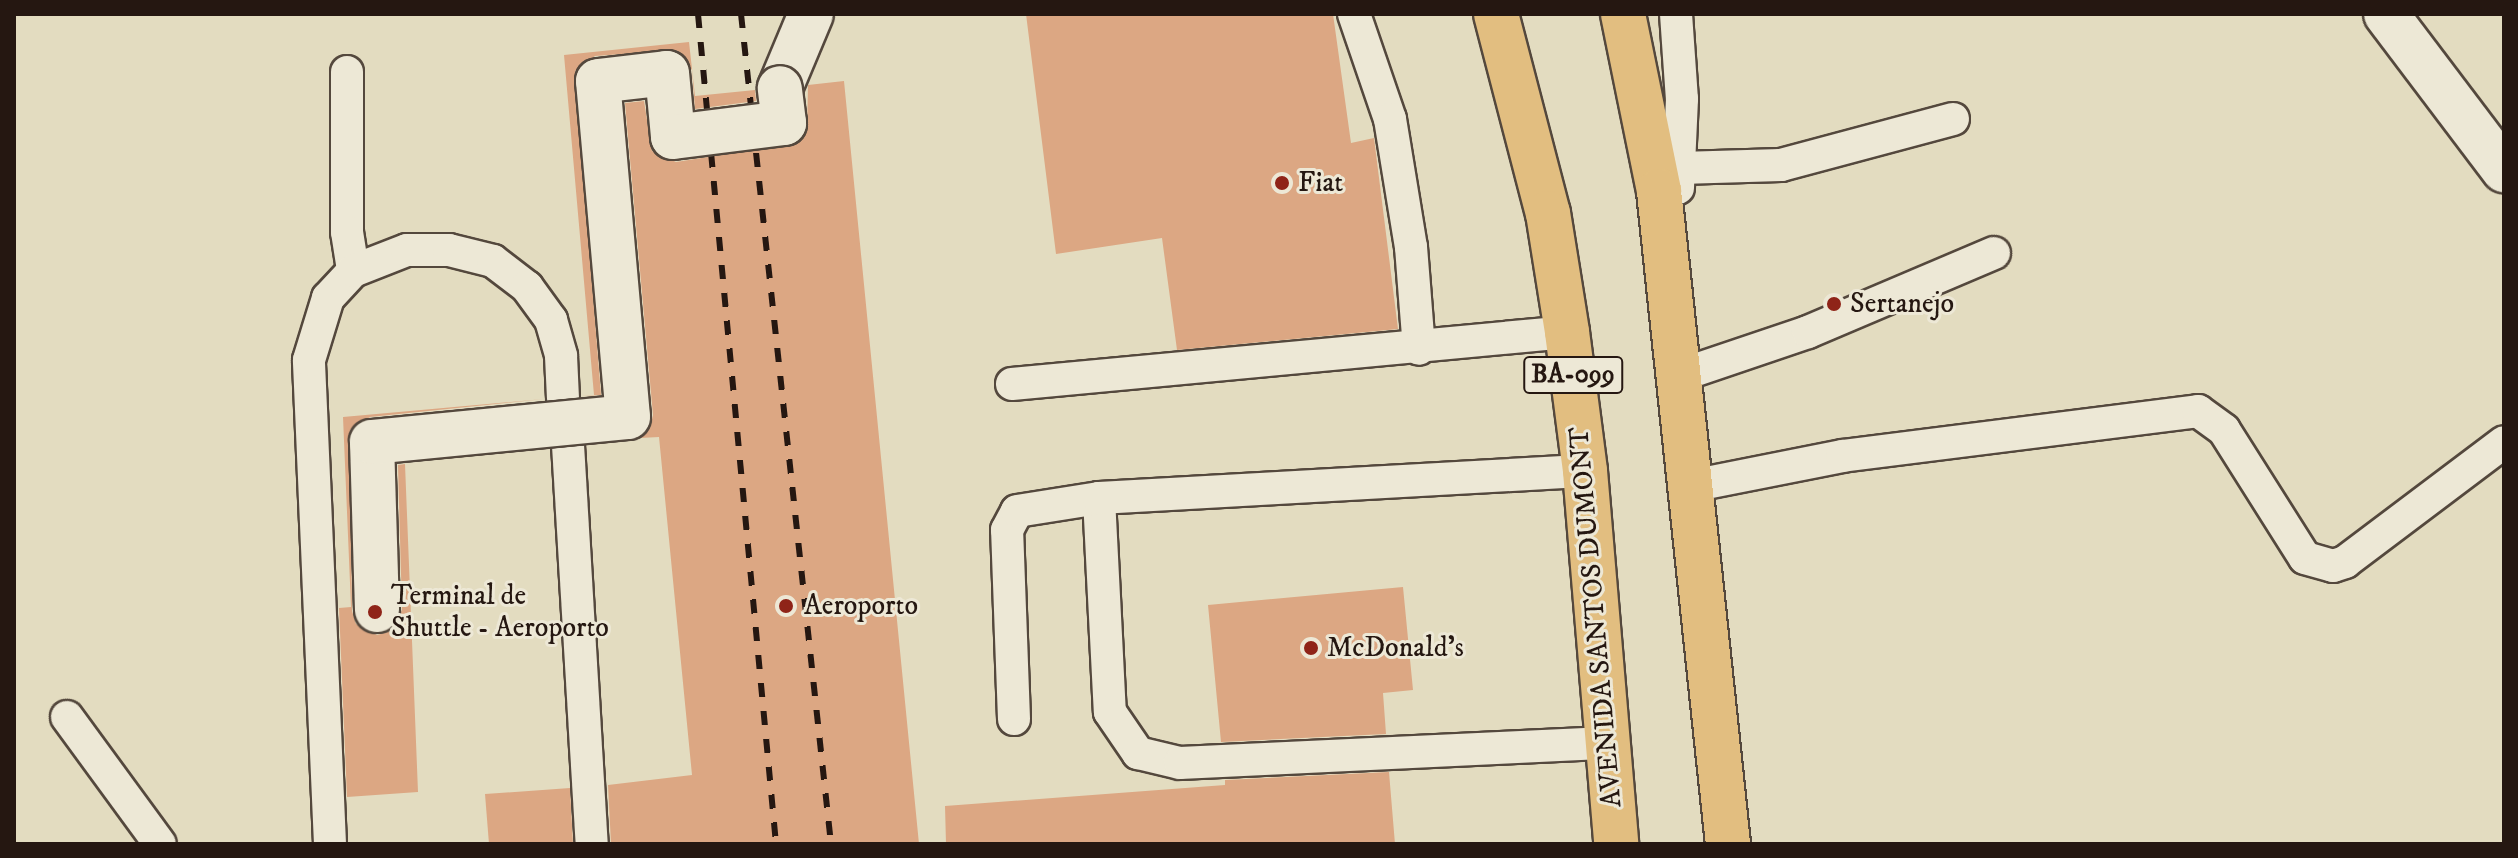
<!DOCTYPE html>
<style>
body{margin:0}
#map{position:relative;width:2518px;height:858px;overflow:hidden;background:#e3dcc0;font-family:"IM FELL DW Pica",serif}
div>[style]{position:absolute}
.building>*{inset:0;background:#dca783}
.roads{filter:drop-shadow(2px 0 #54483d) drop-shadow(-2px 0 #54483d) drop-shadow(0 2px #54483d) drop-shadow(0 -2px #54483d)}
.lane>*{height:32px;margin:-16px;padding:0 16px;transform-origin:16px;border-radius:16px;background:#ede8d6}
.street>*{height:44px;margin:-22px;padding:0 22px;transform-origin:22px;border-radius:22px;background:#ede8d6}
.secondary>*{height:44px;margin:-22px;padding:0 22px;transform-origin:22px;border-radius:22px;background:#ede8d6}
.highway>*{height:44px;margin:-22px;padding:0 22px;transform-origin:22px;border-radius:22px;background:#e2be80}
.rail>*{height:6px;margin-top:-3px;transform-origin:0;background:repeating-linear-gradient(90deg,#251711 0 14px,transparent 0 28px)}
.bridges{filter:drop-shadow(2px 0 #54483d) drop-shadow(-2px 0 #54483d) drop-shadow(0 2px #54483d) drop-shadow(0 -2px #54483d)}
.street-bridge>*{height:44px;margin:-22px;padding:0 22px;transform-origin:22px;border-radius:22px;background:#ede8d6}
.dots>*{width:22px;height:22px;translate:-50% -50%;box-sizing:border-box;border:4px solid #ede8d6;border-radius:50%}
span{translate:-50% -50%;white-space:nowrap;text-align:center;line-height:1.15;-webkit-text-stroke:6px #ede8d6;paint-order:stroke}
.shield-label span{padding:2px 6px;background:#ede8d6;border:2px solid;border-radius:6px;-webkit-text-stroke-width:0}
.shield-label{font-size:26px;color:#251711;font-weight:700}
.poi-label{font-size:28px;color:#251711}
.left{translate:0 -50%;text-align:left}
.street-label{font-size:28px;color:#251711}
.frame{position:absolute;inset:0;border:16px solid #251711;pointer-events:none}
</style>
<div id="map">
<div class="building">
<div style="clip-path:polygon(1026px 14px,1333px 14px,1351px 143px,1374px 138px,1398px 329px,1177px 350px,1162px 238px,1056px 254px)"></div>
<div style="clip-path:polygon(689px 42px,695px 96px,755px 90px,756px 101px,695px 109px,692px 70px,676px 50px,595px 56px,575px 71px,601px 395px,582px 396px,594px 395px,564px 55px)"></div>
<div style="clip-path:polygon(844px 81px,919px 844px,611px 844px,608px 785px,692px 775px,659px 437px,640px 438px,650px 428px,653px 415px,625px 103px,644px 101px,652px 151px,676px 162px,798px 143px,807px 132px,808px 85px)"></div>
<div style="clip-path:polygon(544px 399px,370px 417px,350px 430px,352px 611px,356px 624px,377px 635px,391px 631px,402px 610px,398px 465px,405px 464px,418px 792px,347px 797px,339px 608px,351px 607px,343px 417px)"></div>
<div style="clip-path:polygon(1403px 587px,1413px 690px,1383px 693px,1386px 734px,1221px 742px,1208px 605px)"></div>
<div style="clip-path:polygon(1389px 772px,1395px 844px,946px 844px,945px 806px,1225px 785px,1225px 780px)"></div>
<div style="clip-path:polygon(570px 788px,573px 844px,489px 844px,485px 794px)"></div>
</div>
<div class="roads">
<div class="lane">
<div style="left:1354px;top:14px;width:111px;rotate:71.1deg"></div>
<div style="left:1390px;top:119px;width:130px;rotate:80.7deg"></div>
<div style="left:1411px;top:247px;width:102px;rotate:85.5deg"></div>
<div style="left:1676px;top:14px;width:85px;rotate:86deg"></div>
<div style="left:1682px;top:99px;width:89px;rotate:92.6deg"></div>
<div style="left:347px;top:72px;width:160px;rotate:90deg"></div>
<div style="left:347px;top:232px;width:39px;rotate:81deg"></div>
<div style="left:1680px;top:168px;width:101px;rotate:-1.7deg"></div>
<div style="left:1781px;top:165px;width:178px;rotate:-15deg"></div>
<div style="left:1678px;top:376px;width:137px;rotate:-18.7deg"></div>
<div style="left:1808px;top:332px;width:202px;rotate:-23deg"></div>
<div style="left:1012px;top:384px;width:557px;rotate:-5.35deg"></div>
<div style="left:568px;top:445px;width:400px;rotate:86.6deg"></div>
<div style="left:1691px;top:486px;width:154px;rotate:-11.2deg"></div>
<div style="left:1842px;top:456px;width:359px;rotate:-7.2deg"></div>
<div style="left:2198px;top:411px;width:32px;rotate:36deg"></div>
<div style="left:2224px;top:430px;width:151px;rotate:57.7deg"></div>
<div style="left:2305px;top:558px;width:29px;rotate:16deg"></div>
<div style="left:2333px;top:566px;width:13px;rotate:-18deg"></div>
<div style="left:2345px;top:562px;width:199px;rotate:-37deg"></div>
<div style="left:1099px;top:498px;width:214px;rotate:87.1deg"></div>
<div style="left:1110px;top:712px;width:50px;rotate:55.7deg"></div>
<div style="left:1138px;top:753px;width:43px;rotate:13.4deg"></div>
<div style="left:1180px;top:763px;width:427px;rotate:-2.7deg"></div>
<div style="left:67px;top:717px;width:157px;rotate:53.8deg"></div>
<div style="left:1014px;top:719px;width:189px;rotate:-92.1deg"></div>
<div style="left:1007px;top:530px;width:21px;rotate:-62deg"></div>
<div style="left:1017px;top:511px;width:83px;rotate:-9deg"></div>
<div style="left:1099px;top:498px;width:487px;rotate:-3.2deg"></div>
<div style="left:330px;top:844px;width:484px;rotate:-92.5deg"></div>
<div style="left:309px;top:360px;width:65px;rotate:-73deg"></div>
<div style="left:328px;top:298px;width:37px;rotate:-47deg"></div>
<div style="left:353px;top:271px;width:58px;rotate:-21.3deg"></div>
<div style="left:407px;top:250px;width:42px"></div>
<div style="left:449px;top:250px;width:45px;rotate:14deg"></div>
<div style="left:493px;top:261px;width:43px;rotate:37.4deg"></div>
<div style="left:527px;top:287px;width:41px;rotate:54deg"></div>
<div style="left:551px;top:320px;width:37px;rotate:74deg"></div>
<div style="left:561px;top:356px;width:42px;rotate:87.3deg"></div>
</div>
<div class="street">
<div style="left:780px;top:88px;width:80px;rotate:-67.3deg"></div>
</div>
<div class="secondary">
<div style="left:2386px;top:14px;width:196px;rotate:52.9deg"></div>
</div>
<div class="highway">
<div style="left:1496px;top:14px;width:206px;rotate:75.4deg"></div>
<div style="left:1548px;top:213px;width:121px;rotate:80.9deg"></div>
<div style="left:1567px;top:332px;width:140px;rotate:82.6deg"></div>
<div style="left:1585px;top:471px;width:374px;rotate:85.2deg"></div>
<div style="left:1623px;top:14px;width:181px;rotate:78.5deg"></div>
<div style="left:1659px;top:191px;width:657px;rotate:83.97deg"></div>
</div>
</div>
<div class="rail">
<div style="left:698px;top:14px;width:834px;rotate:84.63deg"></div>
<div style="left:741px;top:14px;width:835px;rotate:83.81deg"></div>
</div>
<div class="bridges">
<div class="street-bridge">
<div style="left:377px;top:610px;width:168px;rotate:-91.7deg"></div>
<div style="left:372px;top:442px;width:257px;rotate:-5.6deg"></div>
<div style="left:628px;top:417px;width:337px;rotate:-95.1deg"></div>
<div style="left:598px;top:81px;width:69px;rotate:-6.6deg"></div>
<div style="left:667px;top:73px;width:64px;rotate:84.6deg"></div>
<div style="left:673px;top:137px;width:112px;rotate:-7.2deg"></div>
<div style="left:784px;top:123px;width:35px;rotate:-97deg"></div>
</div>
</div>
<div class="dots">
<div style="left:1282px;top:183px;background:#8f2418"></div>
<div style="left:1834px;top:304px;background:#8f2418"></div>
<div style="left:786px;top:606px;background:#8f2418"></div>
<div style="left:375px;top:612px;background:#8f2418"></div>
<div style="left:1311px;top:648px;background:#8f2418"></div>
</div>
<div class="shield-label">
<span style="left:1573px;top:375px">BA-099</span>
</div>
<div class="poi-label">
<span class="left" style="left:1298px;top:183px">Fiat</span>
<span class="left" style="left:1850px;top:304px">Sertanejo</span>
<span class="left" style="left:391px;top:612px">Terminal de<br>Shuttle - Aeroporto</span>
<span class="left" style="left:804px;top:606px">Aeroporto</span>
<span class="left" style="left:1327px;top:648px">McDonald's</span>
</div>
<div class="street-label">
<span style="left:1596px;top:617px;rotate:-95deg">AVENIDA SANTOS DUMONT</span>
</div>
<div class="frame"></div>
</div>
